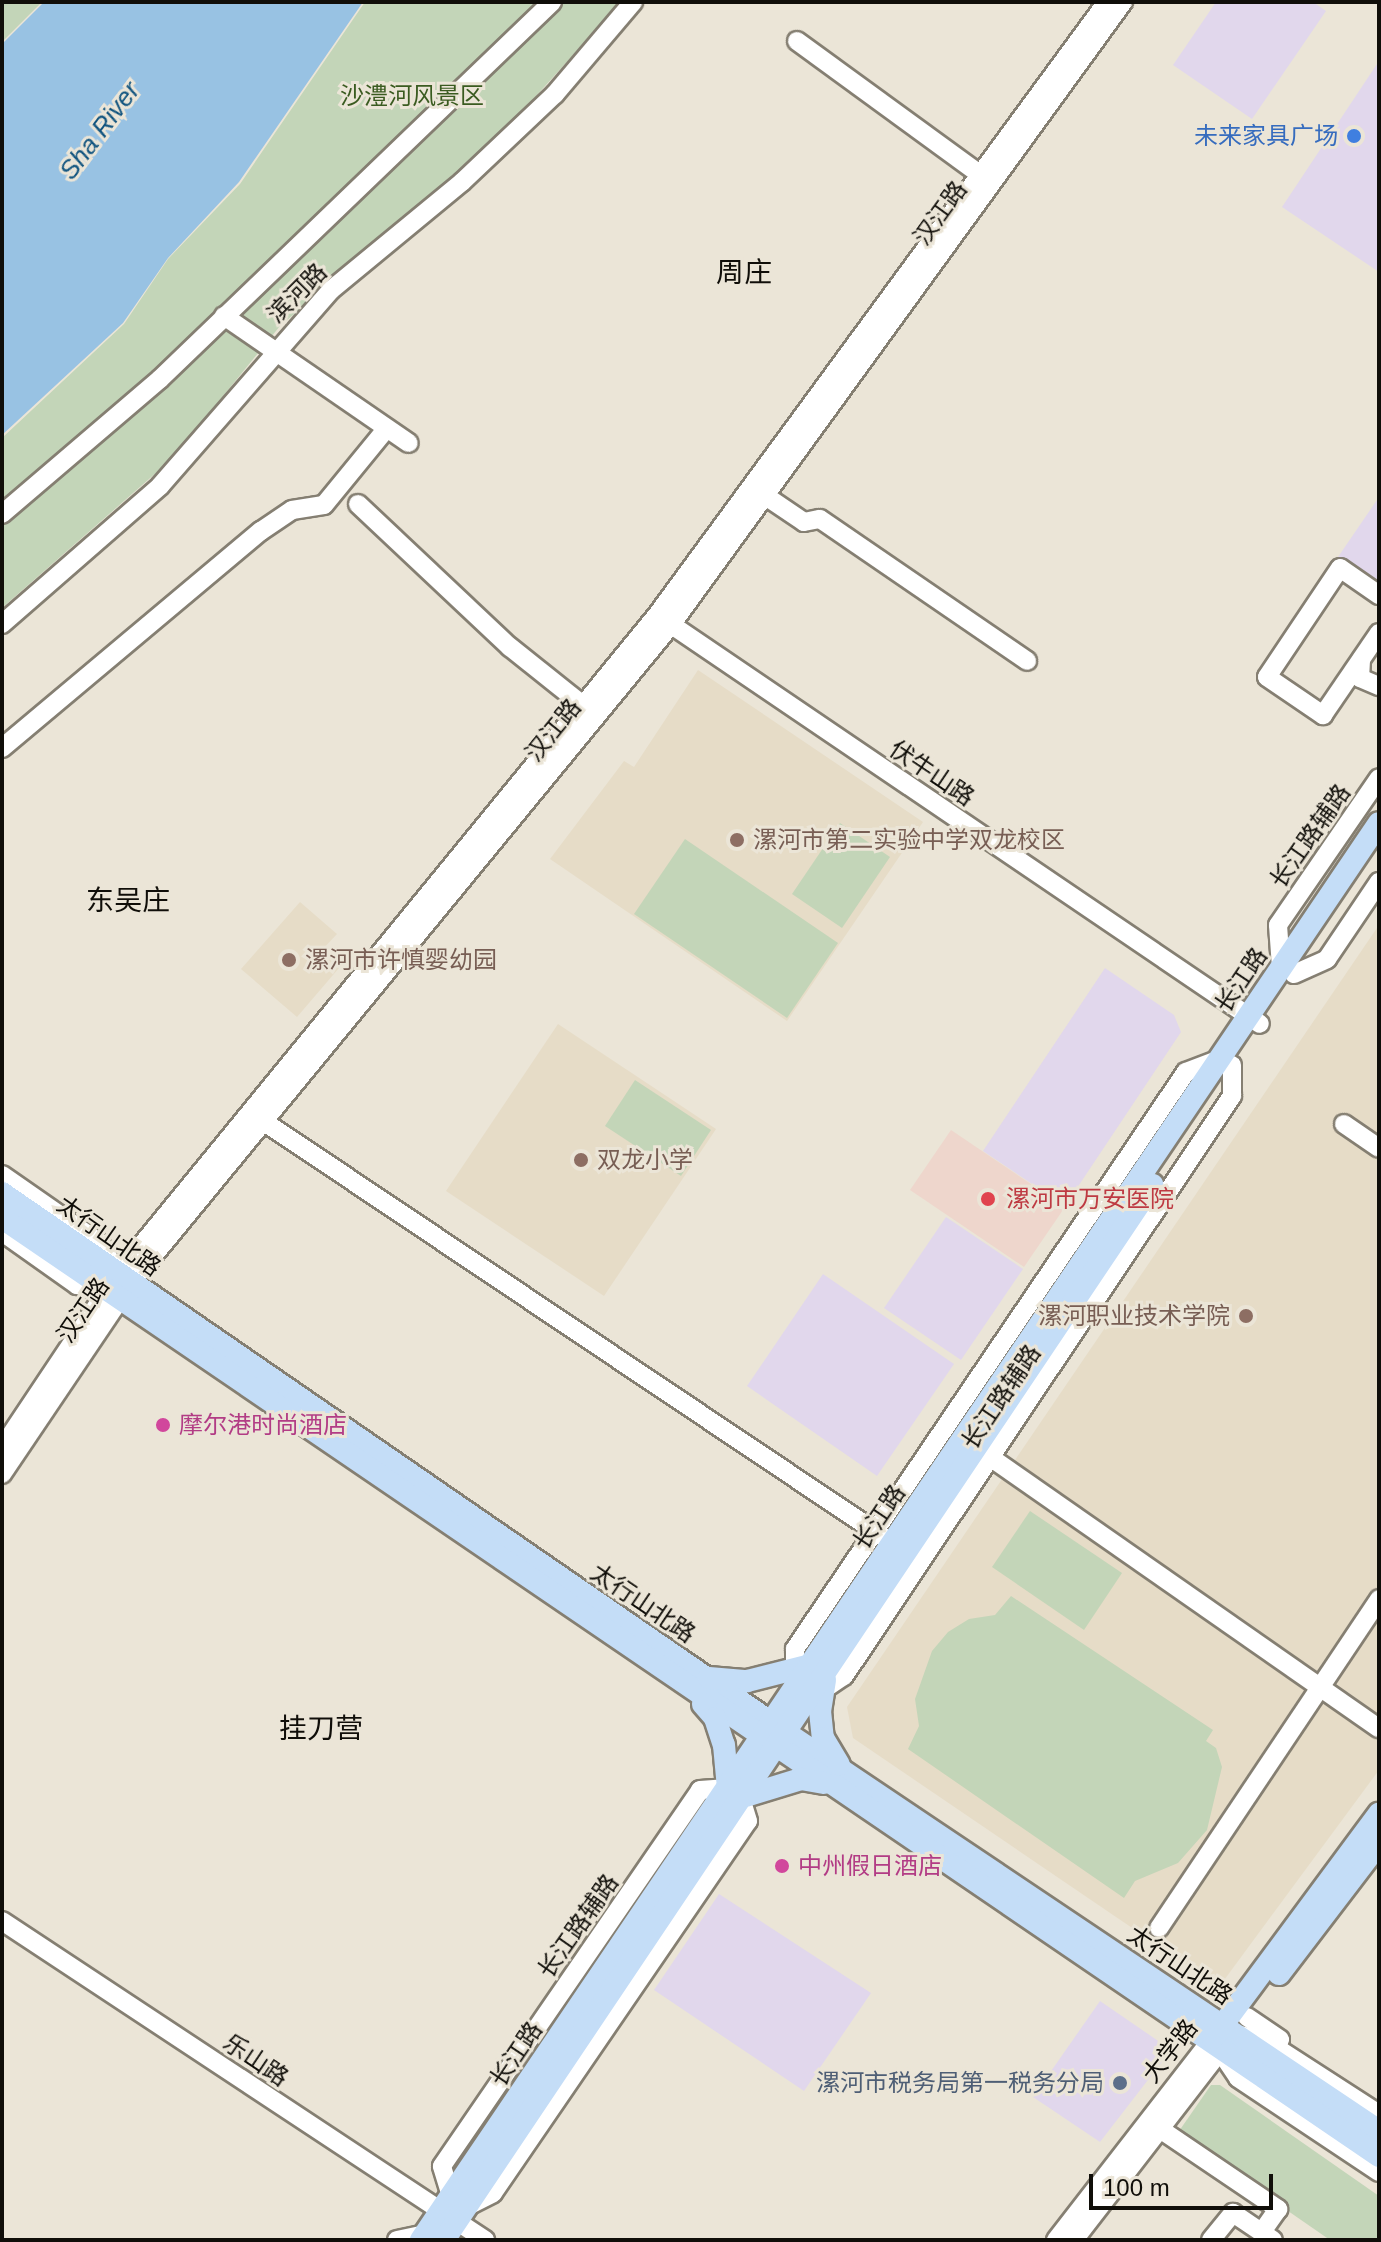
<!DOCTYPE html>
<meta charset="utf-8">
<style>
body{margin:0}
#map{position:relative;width:1381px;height:2242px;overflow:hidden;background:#ebe5d7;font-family:Arial,"Noto Sans SC",sans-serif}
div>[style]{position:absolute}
.commercial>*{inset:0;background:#e1d7ec}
.built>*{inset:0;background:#e6dcc7}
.medical>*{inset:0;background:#eed6cc}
.green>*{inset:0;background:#c3d5b8}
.water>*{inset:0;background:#98c2e3}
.roads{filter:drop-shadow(2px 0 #857f72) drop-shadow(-2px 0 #857f72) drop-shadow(0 2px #857f72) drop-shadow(0 -2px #857f72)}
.minor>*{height:18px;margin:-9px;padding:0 9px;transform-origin:9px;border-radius:9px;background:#fff}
.major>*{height:22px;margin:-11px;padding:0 11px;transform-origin:11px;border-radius:11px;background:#c4ddf7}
.dots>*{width:22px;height:22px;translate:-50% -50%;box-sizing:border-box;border:4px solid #ebe5d7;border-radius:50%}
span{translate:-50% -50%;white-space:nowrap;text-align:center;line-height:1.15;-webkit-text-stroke:6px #ebe5d7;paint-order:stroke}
.park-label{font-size:24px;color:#3a5b20}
.shop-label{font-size:24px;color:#366cbe}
.right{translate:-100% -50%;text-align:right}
.street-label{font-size:24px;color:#100e09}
.education-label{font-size:24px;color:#785e54}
.left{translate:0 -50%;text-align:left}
.health-label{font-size:24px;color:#be3a42}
.hotel-label{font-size:24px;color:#b23c85}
.service-label{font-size:24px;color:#4e5e75}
.water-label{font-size:26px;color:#11547f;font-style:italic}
.quarter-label{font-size:28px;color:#100e09}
.frame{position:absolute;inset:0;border:4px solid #100e09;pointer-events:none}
.scale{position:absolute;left:1089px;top:2174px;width:184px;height:36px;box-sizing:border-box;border:4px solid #100e09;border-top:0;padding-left:10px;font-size:24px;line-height:28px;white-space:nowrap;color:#100e09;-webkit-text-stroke:6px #ebe5d7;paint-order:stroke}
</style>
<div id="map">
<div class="commercial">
<div style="clip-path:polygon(1216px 2px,1313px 2px,1326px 11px,1252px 119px,1173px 65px)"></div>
<div style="clip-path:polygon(1377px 64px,1379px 65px,1379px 272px,1282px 207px)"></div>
<div style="clip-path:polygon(1379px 497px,1379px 585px,1338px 557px)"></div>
<div style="clip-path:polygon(1105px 968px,1174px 1015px,1181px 1032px,1065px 1206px,983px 1151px)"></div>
<div style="clip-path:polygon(946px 1217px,1023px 1269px,961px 1360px,884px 1308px)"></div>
<div style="clip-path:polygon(823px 1274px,954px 1364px,877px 1476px,747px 1386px)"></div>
<div style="clip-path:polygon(719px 1894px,871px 1993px,804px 2091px,654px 1990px)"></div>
<div style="clip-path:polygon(1100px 2001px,1167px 2047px,1168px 2054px,1100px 2142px,1033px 2097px)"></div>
</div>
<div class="built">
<div style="clip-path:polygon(698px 670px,923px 822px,787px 1021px,550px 859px,624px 761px,634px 767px)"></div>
<div style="clip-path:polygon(300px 902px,337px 934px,321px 951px,339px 968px,297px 1017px,241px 969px)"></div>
<div style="clip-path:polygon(1379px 925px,1379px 1770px,1219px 1987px,853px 1738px,847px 1707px)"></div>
<div style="clip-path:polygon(558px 1024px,716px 1129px,604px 1296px,446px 1191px)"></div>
</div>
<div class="medical">
<div style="clip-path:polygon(951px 1130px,1065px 1207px,1024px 1267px,910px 1190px)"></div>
</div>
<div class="green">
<div style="clip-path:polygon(2px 2px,42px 2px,2px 42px)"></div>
<div style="clip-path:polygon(365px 2px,621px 2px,480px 158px,280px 326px,173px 458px,2px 608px,2px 438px,124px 324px,168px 259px,240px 184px)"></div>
<div style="clip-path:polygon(840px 823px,890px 857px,842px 928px,792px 894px)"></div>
<div style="clip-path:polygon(685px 839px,838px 943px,787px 1018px,634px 914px)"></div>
<div style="clip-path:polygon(635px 1080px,711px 1130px,681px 1176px,605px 1126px)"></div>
<div style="clip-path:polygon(1030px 1511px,1122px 1573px,1084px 1630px,992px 1567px)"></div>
<div style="clip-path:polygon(1011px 1596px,1213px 1730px,1206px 1741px,1216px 1748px,1222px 1767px,1207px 1830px,1178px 1863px,1135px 1881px,1124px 1898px,908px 1749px,919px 1726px,915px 1699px,932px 1651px,948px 1632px,969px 1619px,995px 1615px)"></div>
<div style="clip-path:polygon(1211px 2085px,1220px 2085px,1379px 2196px,1379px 2240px,1330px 2240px,1177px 2134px)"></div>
</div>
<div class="water">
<div style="clip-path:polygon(44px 2px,363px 2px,239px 182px,168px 258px,123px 323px,2px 435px,2px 44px)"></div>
</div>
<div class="roads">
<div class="minor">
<div style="left:797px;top:41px;width:228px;rotate:36.1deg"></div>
<div style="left:224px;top:316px;width:224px;rotate:34.5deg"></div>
<div style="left:764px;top:495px;width:48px;rotate:34deg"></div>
<div style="left:804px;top:522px;width:16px;rotate:-11deg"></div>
<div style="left:820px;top:519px;width:251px;rotate:34.4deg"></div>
<div style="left:358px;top:504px;width:209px;rotate:43.3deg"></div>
<div style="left:510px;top:647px;width:95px;rotate:38.6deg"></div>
<div style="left:2px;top:514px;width:208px;rotate:-40.5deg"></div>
<div style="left:160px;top:379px;width:544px;rotate:-43.88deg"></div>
<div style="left:1379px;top:595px;width:47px;rotate:-145.3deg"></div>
<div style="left:1340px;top:568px;width:131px;rotate:123.8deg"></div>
<div style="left:1267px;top:677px;width:68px;rotate:34.2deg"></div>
<div style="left:1323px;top:715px;width:99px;rotate:-55.7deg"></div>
<div style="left:663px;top:619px;width:721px;rotate:34.15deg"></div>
<div style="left:2px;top:624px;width:210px;rotate:-41.1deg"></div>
<div style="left:160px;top:486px;width:260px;rotate:-48.9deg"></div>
<div style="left:331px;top:290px;width:170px;rotate:-39.5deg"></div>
<div style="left:462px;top:182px;width:128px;rotate:-43.4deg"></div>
<div style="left:555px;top:94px;width:121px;rotate:-49.7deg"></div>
<div style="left:1361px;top:660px;width:18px;rotate:93deg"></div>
<div style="left:1360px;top:678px;width:21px;rotate:23deg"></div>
<div style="left:2px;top:748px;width:338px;rotate:-40deg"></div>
<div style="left:261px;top:531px;width:37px;rotate:-34deg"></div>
<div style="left:292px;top:510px;width:32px;rotate:-9deg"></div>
<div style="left:324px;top:505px;width:99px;rotate:-50.7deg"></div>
<div style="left:1281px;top:967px;width:42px;rotate:-94.1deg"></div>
<div style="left:1278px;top:925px;width:178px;rotate:-55.5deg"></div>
<div style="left:1294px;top:974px;width:36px;rotate:-24deg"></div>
<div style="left:1327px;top:959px;width:93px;rotate:-56deg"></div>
<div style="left:263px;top:1121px;width:749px;rotate:33.84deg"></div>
<div style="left:1344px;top:1124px;width:42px;rotate:34.4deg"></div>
<div style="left:2px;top:1175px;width:119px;rotate:34.8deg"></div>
<div style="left:100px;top:1243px;width:30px;rotate:60deg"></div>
<div style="left:2px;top:1232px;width:92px;rotate:35.2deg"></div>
<div style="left:77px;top:1285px;width:30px;rotate:12deg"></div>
<div style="left:2px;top:1448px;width:209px;rotate:-56.3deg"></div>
<div style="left:118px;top:1274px;width:851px;rotate:-50.72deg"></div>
<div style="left:657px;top:615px;width:760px;rotate:-53.72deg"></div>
<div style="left:990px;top:1457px;width:474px;rotate:34.9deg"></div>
<div style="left:2px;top:1474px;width:229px;rotate:-56deg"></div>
<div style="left:130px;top:1284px;width:853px;rotate:-50.62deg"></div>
<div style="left:671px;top:625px;width:770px;rotate:-54.04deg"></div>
<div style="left:795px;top:1679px;width:30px;rotate:-90deg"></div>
<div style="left:795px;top:1649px;width:697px;rotate:-55.88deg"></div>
<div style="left:1186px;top:1072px;width:34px;rotate:-21deg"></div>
<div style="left:817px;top:1694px;width:32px;rotate:-34deg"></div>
<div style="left:844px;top:1676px;width:698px;rotate:-56.22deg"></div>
<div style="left:1232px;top:1096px;width:31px;rotate:-90deg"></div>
<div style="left:2px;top:1921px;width:579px;rotate:33.44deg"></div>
<div style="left:1159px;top:1928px;width:396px;rotate:-56.2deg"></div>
<div style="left:1247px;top:2017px;width:40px;rotate:34deg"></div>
<div style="left:1240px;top:2035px;width:27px;rotate:13deg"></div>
<div style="left:1266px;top:2041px;width:135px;rotate:32.9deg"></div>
<div style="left:1160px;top:2129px;width:143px;rotate:34.1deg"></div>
<div style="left:1278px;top:2209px;width:28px;rotate:125deg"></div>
<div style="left:451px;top:2196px;width:31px;rotate:-107deg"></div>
<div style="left:442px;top:2166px;width:456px;rotate:-55.5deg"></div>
<div style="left:700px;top:1790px;width:28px;rotate:-4deg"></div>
<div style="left:466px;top:2207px;width:30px;rotate:-27deg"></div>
<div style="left:493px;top:2193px;width:451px;rotate:-55.6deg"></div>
<div style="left:748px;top:1821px;width:24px;rotate:-107deg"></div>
<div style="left:397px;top:2240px;width:29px;rotate:-12deg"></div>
<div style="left:1056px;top:2240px;width:249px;rotate:-52.2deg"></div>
<div style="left:1074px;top:2240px;width:239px;rotate:-52.3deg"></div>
<div style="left:1220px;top:2051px;width:32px;rotate:56deg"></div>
<div style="left:1238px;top:2078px;width:169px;rotate:33.7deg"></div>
<div style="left:1211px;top:2240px;width:35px;rotate:-51deg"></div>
<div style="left:1233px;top:2213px;width:48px;rotate:34deg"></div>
</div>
<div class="major">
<div style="left:2px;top:1193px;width:952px;rotate:34.56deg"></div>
<div style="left:786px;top:1733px;width:714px;rotate:33.87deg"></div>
<div style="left:2px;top:1218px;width:1666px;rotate:34.26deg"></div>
<div style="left:709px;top:1678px;width:38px;rotate:5deg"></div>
<div style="left:747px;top:1681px;width:69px;rotate:-14.2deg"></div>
<div style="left:825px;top:1680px;width:31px;rotate:99deg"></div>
<div style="left:820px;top:1711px;width:27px;rotate:84deg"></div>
<div style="left:823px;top:1738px;width:31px;rotate:59deg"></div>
<div style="left:703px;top:1704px;width:18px;rotate:49deg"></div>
<div style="left:715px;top:1718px;width:28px;rotate:72deg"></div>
<div style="left:724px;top:1745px;width:43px;rotate:84.7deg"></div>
<div style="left:742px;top:1797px;width:62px;rotate:-17deg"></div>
<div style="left:801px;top:1779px;width:23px;rotate:10deg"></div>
<div style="left:1279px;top:1974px;width:165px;rotate:-52.6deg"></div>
<div style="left:1213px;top:2038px;width:279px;rotate:-53.5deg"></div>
<div style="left:421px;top:2240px;width:1710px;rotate:-55.94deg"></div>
<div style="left:444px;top:2240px;width:1271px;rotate:-56.13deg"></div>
</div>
</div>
<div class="dots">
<div style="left:1354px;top:136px;background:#3f7fe0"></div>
<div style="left:737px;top:840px;background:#8d6e63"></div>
<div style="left:289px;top:960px;background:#8d6e63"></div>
<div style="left:581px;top:1160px;background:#8d6e63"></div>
<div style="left:988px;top:1199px;background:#e0444e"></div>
<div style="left:1246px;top:1316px;background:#8d6e63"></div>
<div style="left:163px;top:1425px;background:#d1479c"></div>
<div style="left:782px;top:1866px;background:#d1479c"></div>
<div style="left:1120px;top:2083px;background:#5c6f8a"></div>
</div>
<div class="park-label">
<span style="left:412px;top:96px">沙澧河风景区</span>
</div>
<div class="shop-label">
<span class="right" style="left:1338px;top:136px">未来家具广场</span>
</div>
<div class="street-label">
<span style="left:940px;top:213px;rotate:-54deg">汉江路</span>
<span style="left:297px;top:293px;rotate:-45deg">滨河路</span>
<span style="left:553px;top:730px;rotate:-51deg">汉江路</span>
<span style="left:932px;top:773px;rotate:34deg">伏牛山路</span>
<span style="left:1310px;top:836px;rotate:-55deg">长江路辅路</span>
<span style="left:1241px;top:980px;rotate:-56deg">长江路</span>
<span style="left:109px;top:1236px;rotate:35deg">太行山北路</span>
<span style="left:83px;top:1310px;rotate:-56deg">汉江路</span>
<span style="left:1001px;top:1397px;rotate:-56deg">长江路辅路</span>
<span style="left:879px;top:1517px;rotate:-56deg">长江路</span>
<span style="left:643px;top:1603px;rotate:34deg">太行山北路</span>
<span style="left:578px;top:1926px;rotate:-55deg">长江路辅路</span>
<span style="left:1180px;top:1965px;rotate:34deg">太行山北路</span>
<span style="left:1170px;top:2051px;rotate:-52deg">大学路</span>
<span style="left:516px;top:2054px;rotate:-56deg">长江路</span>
<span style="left:256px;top:2060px;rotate:34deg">乐山路</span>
</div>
<div class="education-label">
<span class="left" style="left:753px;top:840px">漯河市第二实验中学双龙校区</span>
<span class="left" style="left:305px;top:960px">漯河市许慎婴幼园</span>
<span class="left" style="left:597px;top:1160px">双龙小学</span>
<span class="right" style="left:1230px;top:1316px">漯河职业技术学院</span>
</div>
<div class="health-label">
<span class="left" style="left:1006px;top:1199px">漯河市万安医院</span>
</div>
<div class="hotel-label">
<span class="left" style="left:179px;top:1425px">摩尔港时尚酒店</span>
<span class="left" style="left:798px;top:1866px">中州假日酒店</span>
</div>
<div class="service-label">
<span class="right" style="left:1104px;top:2083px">漯河市税务局第一税务分局</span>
</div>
<div class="water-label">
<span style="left:100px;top:131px;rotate:-53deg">Sha River</span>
</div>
<div class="quarter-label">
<span style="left:744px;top:273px">周庄</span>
<span style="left:128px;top:901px">东吴庄</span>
<span style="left:321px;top:1729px">挂刀营</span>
</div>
<div class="frame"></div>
<div class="scale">100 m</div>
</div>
